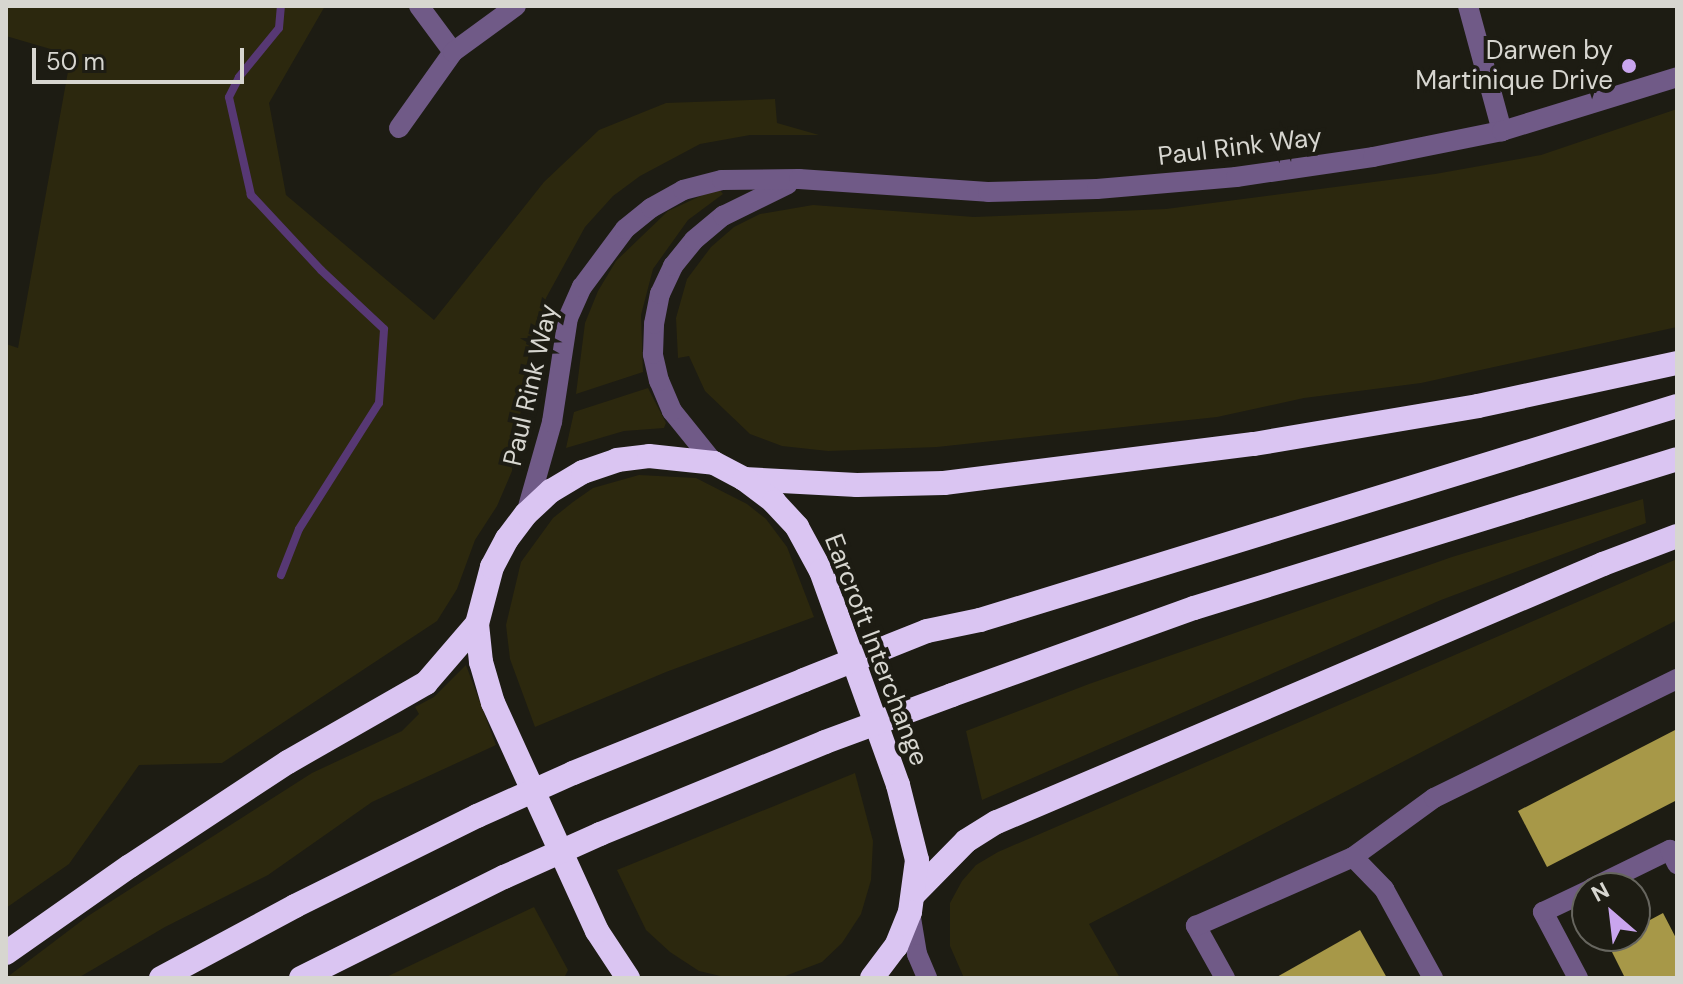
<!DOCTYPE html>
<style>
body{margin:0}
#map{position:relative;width:1683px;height:984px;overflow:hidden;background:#1d1c13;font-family:"DM Sans",sans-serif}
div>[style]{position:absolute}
.green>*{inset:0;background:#2c280e}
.stream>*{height:8px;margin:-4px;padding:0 4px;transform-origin:4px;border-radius:4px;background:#573874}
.building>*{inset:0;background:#a79848}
.minor>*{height:20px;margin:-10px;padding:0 10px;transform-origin:10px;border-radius:10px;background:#705a87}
.highway>*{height:24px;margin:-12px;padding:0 12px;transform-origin:12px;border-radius:12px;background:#dac5f2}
.highway-bridge>*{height:24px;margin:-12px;padding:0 12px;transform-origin:12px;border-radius:12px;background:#dac5f2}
.dots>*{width:22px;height:22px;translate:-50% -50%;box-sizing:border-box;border:4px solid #1d1c13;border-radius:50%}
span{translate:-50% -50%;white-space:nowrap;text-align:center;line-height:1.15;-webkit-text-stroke:8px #1d1c13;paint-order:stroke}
.poi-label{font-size:26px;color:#d7d6d0}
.right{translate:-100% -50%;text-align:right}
.street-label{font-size:26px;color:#d7d6d0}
.frame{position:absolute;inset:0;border:8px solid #d7d6d0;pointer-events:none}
.north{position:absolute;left:1571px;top:872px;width:80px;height:80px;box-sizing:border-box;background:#1d1c13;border:2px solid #67665f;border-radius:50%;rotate:332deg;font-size:22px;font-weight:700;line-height:32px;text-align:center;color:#d7d6d0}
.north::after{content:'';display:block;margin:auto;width:28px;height:36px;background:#c9a5ee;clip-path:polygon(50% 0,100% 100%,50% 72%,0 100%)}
.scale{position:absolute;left:32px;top:48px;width:212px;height:36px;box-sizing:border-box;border:4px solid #d7d6d0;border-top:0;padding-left:10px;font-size:24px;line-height:28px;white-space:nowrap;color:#d7d6d0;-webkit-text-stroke:6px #1d1c13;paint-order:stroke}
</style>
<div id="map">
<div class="green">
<div style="clip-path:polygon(6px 6px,325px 6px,269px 103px,286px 195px,434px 320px,544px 182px,599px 130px,666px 103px,775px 99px,777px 123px,819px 135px,750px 135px,700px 144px,640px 176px,613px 196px,585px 227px,546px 298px,533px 343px,526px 397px,514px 431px,512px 471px,497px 506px,475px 540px,457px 589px,437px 621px,222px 763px,139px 765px,69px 864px,6px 908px,6px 344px,18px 348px,71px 55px,6px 36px)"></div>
<div style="clip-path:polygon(1677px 109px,1677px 327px,1421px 383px,1304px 398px,1217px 417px,937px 447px,828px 451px,782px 446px,750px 434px,705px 391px,689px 356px,678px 358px,676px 318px,687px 279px,711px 247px,734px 227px,760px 214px,813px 205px,974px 217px,1166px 209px,1435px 174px,1541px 155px)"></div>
<div style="clip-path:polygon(718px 188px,723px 194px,688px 220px,653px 269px,641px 315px,643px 372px,576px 394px,585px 323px,598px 291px,616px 261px,668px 211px)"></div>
<div style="clip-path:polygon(648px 388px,666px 423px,664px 428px,624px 431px,566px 448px,574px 412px)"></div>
<div style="clip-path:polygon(639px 475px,696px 478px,747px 504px,766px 519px,787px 547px,814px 617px,666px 672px,535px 727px,510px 659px,506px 625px,521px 562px,553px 518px,573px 502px,593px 488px)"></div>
<div style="clip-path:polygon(1643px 499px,1646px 523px,1441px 600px,982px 800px,966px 731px,1089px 684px,1452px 557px)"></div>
<div style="clip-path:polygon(1677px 559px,1677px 620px,1089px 924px,1120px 978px,964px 978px,950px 946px,950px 903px,962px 881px,976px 865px,998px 852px)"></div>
<div style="clip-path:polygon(466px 665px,496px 745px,372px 802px,268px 875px,165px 927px,78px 978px,6px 978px,88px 916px,312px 773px,402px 731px,419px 714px,415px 707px,434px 697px)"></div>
<div style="clip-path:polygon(855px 773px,873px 841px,871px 880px,861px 914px,842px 943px,822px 962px,780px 978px,729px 978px,699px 971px,670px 952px,646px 930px,617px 870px)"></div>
<div style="clip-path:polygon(534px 907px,568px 970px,565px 976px,384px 978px)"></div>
</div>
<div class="stream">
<div style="left:281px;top:575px;width:49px;rotate:-68.6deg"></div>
<div style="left:299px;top:529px;width:149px;rotate:-57.6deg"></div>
<div style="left:379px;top:403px;width:74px;rotate:-86.1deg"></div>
<div style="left:384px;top:329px;width:86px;rotate:-136.9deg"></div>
<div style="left:321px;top:270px;width:103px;rotate:-133deg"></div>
<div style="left:251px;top:195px;width:100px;rotate:-102.7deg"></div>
<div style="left:229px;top:97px;width:22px;rotate:-63deg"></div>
<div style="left:239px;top:77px;width:63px;rotate:-50.8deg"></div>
<div style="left:279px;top:28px;width:22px;rotate:-85deg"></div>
</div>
<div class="building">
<div style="clip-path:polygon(1677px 729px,1677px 800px,1547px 867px,1518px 811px)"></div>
<div style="clip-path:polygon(1663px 913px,1677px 940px,1677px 978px,1625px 978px,1607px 942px,1619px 936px,1635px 936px,1635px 928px)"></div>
<div style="clip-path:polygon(1360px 930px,1387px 978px,1275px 978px)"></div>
</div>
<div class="minor">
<div style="left:419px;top:6px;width:57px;rotate:53.5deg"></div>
<div style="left:1468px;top:6px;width:130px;rotate:74.8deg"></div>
<div style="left:399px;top:128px;width:93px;rotate:-54.6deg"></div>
<div style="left:453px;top:52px;width:78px;rotate:-36.1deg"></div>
<div style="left:714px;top:463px;width:67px;rotate:-128.9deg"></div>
<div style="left:672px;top:411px;width:33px;rotate:-113deg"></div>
<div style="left:659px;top:381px;width:28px;rotate:-103deg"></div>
<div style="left:653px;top:354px;width:30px;rotate:-88deg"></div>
<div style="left:654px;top:324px;width:31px;rotate:-79deg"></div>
<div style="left:660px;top:294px;width:31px;rotate:-65deg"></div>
<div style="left:673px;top:266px;width:33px;rotate:-51deg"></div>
<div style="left:694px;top:240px;width:38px;rotate:-40deg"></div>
<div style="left:723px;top:216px;width:72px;rotate:-26.2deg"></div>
<div style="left:526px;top:514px;width:96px;rotate:-74.2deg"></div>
<div style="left:552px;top:422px;width:105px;rotate:-81.3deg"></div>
<div style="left:568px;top:318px;width:34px;rotate:-66deg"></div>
<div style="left:582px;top:287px;width:72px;rotate:-53.4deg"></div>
<div style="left:625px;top:229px;width:33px;rotate:-39deg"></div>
<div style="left:651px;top:208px;width:37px;rotate:-29deg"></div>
<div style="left:683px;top:190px;width:40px;rotate:-14.4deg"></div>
<div style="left:722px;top:180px;width:77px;rotate:-0.7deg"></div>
<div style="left:799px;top:179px;width:189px;rotate:3.9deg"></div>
<div style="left:988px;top:192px;width:109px;rotate:-1.6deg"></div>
<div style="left:1097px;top:189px;width:140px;rotate:-4.9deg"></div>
<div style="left:1236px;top:177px;width:138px;rotate:-8.3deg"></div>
<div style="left:1373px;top:157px;width:132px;rotate:-11.4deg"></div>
<div style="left:1502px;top:131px;width:183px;rotate:-17.1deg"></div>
<div style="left:1353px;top:857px;width:100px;rotate:-36.1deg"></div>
<div style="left:1434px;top:798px;width:271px;rotate:-26.1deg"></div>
<div style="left:1592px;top:888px;width:87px;rotate:-26deg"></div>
<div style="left:1670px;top:850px;width:16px;rotate:63deg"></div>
<div style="left:910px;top:912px;width:43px;rotate:80.5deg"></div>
<div style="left:917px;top:954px;width:26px;rotate:67deg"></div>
<div style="left:1225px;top:978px;width:60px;rotate:-119.1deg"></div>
<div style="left:1196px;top:926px;width:171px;rotate:-23.7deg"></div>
<div style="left:1353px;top:857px;width:45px;rotate:45.9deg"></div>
<div style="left:1384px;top:889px;width:102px;rotate:61.2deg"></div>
<div style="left:1578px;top:978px;width:75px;rotate:-117.9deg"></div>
<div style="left:1543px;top:912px;width:49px;rotate:-25.5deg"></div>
</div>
<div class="highway">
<div style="left:744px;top:479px;width:113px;rotate:3deg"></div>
<div style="left:857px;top:485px;width:87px;rotate:-1.3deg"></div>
<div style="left:944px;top:483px;width:312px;rotate:-7.2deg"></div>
<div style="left:1254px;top:444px;width:227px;rotate:-9.6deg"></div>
<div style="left:1478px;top:406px;width:204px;rotate:-12.2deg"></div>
<div style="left:927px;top:631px;width:54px;rotate:-11.7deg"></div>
<div style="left:980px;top:620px;width:729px;rotate:-17.07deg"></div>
<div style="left:952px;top:695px;width:257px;rotate:-19.8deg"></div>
<div style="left:1194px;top:608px;width:505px;rotate:-17.14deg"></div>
<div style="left:573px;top:773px;width:249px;rotate:-21.9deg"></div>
<div style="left:600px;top:834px;width:243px;rotate:-22.2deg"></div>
<div style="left:914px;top:894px;width:74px;rotate:-45.5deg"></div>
<div style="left:966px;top:841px;width:36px;rotate:-32deg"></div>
<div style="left:997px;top:822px;width:659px;rotate:-23.06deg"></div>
<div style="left:1603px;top:564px;width:79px;rotate:-20.7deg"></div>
<div style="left:6px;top:953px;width:151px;rotate:-35.1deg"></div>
<div style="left:130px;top:866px;width:189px;rotate:-33.4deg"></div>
<div style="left:288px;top:762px;width:159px;rotate:-29.8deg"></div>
<div style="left:426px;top:683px;width:78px;rotate:-49.2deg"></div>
<div style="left:161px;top:978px;width:152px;rotate:-28.2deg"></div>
<div style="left:295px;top:906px;width:203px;rotate:-26.3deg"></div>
<div style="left:301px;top:978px;width:227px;rotate:-26.5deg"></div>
<div style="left:628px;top:978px;width:56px;rotate:-123.4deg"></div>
<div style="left:597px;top:931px;width:251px;rotate:-114.5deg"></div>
<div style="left:493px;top:703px;width:43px;rotate:-106.3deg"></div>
<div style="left:481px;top:662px;width:38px;rotate:-96deg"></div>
<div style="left:477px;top:624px;width:59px;rotate:-75.3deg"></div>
<div style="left:492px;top:567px;width:32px;rotate:-62deg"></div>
<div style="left:507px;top:539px;width:31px;rotate:-53deg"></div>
<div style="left:526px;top:514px;width:34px;rotate:-43deg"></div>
<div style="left:551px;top:491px;width:37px;rotate:-31deg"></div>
<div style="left:583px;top:472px;width:36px;rotate:-19deg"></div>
<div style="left:617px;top:460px;width:32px;rotate:-7deg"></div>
<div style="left:649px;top:456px;width:65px;rotate:6.1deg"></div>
<div style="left:714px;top:463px;width:34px;rotate:28deg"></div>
<div style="left:744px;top:479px;width:38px;rotate:37deg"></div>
<div style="left:774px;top:502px;width:34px;rotate:47deg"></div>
<div style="left:797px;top:527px;width:50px;rotate:61.4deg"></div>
<div style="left:821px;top:571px;width:227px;rotate:70.2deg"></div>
<div style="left:898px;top:785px;width:77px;rotate:75.8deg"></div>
<div style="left:917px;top:860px;width:52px;rotate:97.7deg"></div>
<div style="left:910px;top:912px;width:37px;rotate:112deg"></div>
<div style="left:896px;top:946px;width:40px;rotate:127deg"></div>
</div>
<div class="highway-bridge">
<div style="left:804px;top:680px;width:132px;rotate:-21.7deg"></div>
<div style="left:825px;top:742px;width:135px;rotate:-20.3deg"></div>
<div style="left:477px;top:816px;width:105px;rotate:-24.1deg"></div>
<div style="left:504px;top:877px;width:105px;rotate:-24.1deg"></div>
</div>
<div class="dots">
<div style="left:1629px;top:66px;background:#c9a5ee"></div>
</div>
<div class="poi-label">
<span class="right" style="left:1613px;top:66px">Darwen by<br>Martinique Drive</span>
</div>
<div class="street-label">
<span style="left:1240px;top:147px;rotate:-7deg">Paul Rink Way</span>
<span style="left:531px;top:385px;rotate:-77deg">Paul Rink Way</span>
<span style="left:876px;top:650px;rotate:69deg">Earcroft Interchange</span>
</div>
<div class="frame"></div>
<div class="north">N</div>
<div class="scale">50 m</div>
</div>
